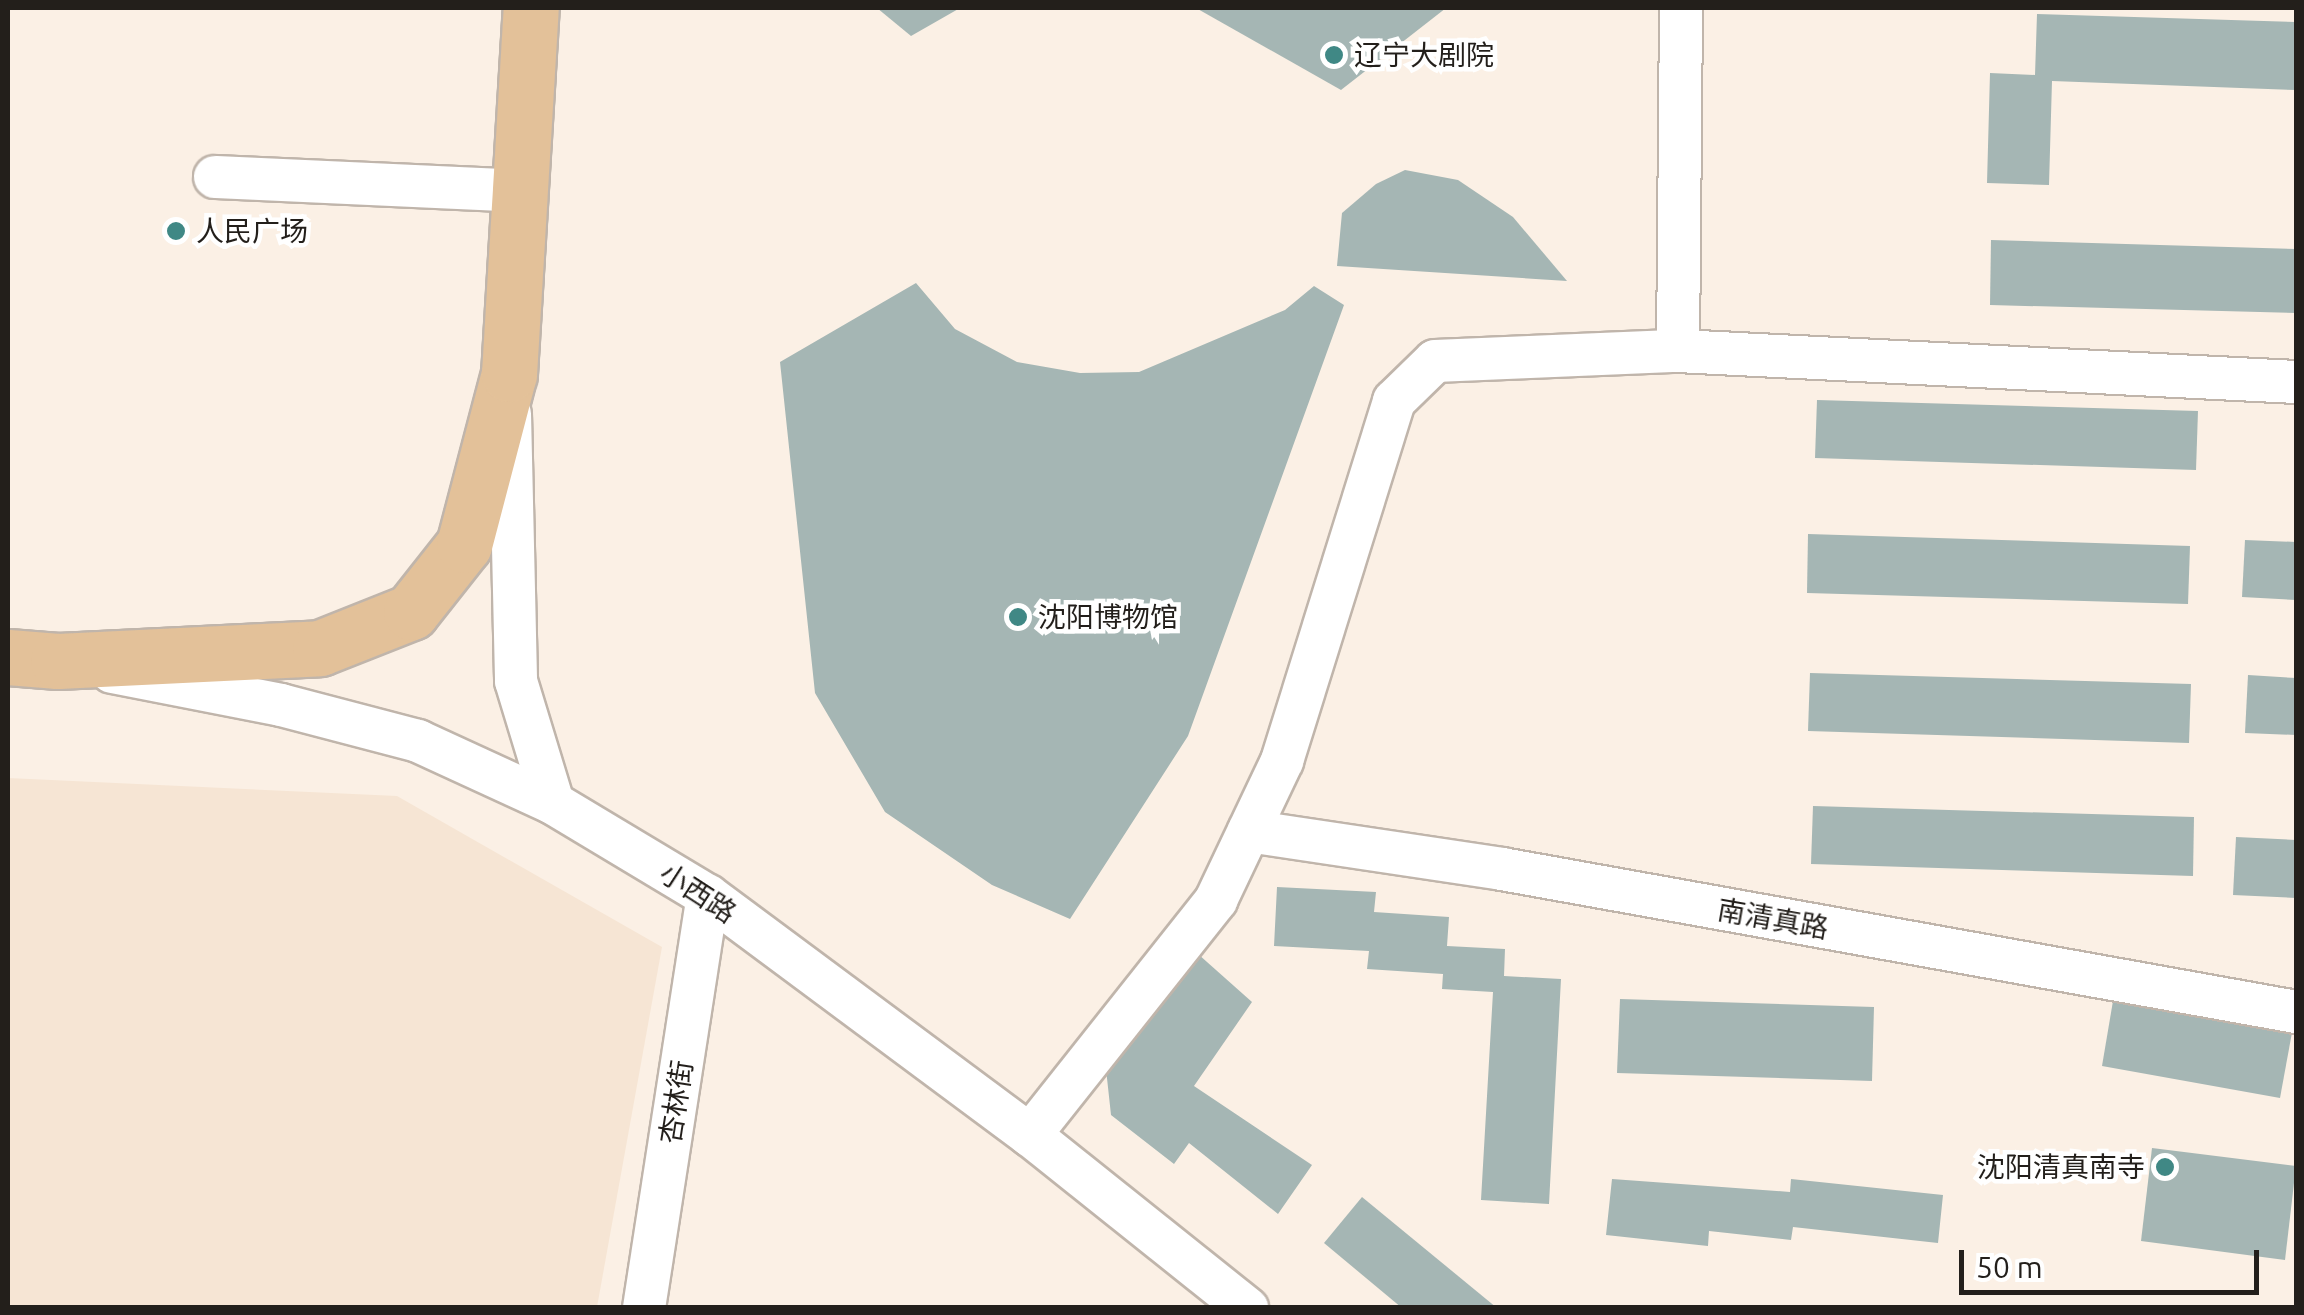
<!DOCTYPE html>
<meta charset="utf-8">
<style>
body{margin:0}
#map{position:relative;width:2304px;height:1315px;overflow:hidden;background:#fbf0e5;font-family:Ubuntu,"Noto Sans SC",sans-serif}
div>[style]{position:absolute}
.built>*{inset:0;background:#f6e5d4}
.building>*{inset:0;background:#a5b6b4}
.roads{filter:drop-shadow(2px 0 #c0b5ab) drop-shadow(-2px 0 #c0b5ab) drop-shadow(0 2px #c0b5ab) drop-shadow(0 -2px #c0b5ab)}
.minor>*{height:42px;margin:-21px;padding:0 21px;transform-origin:21px;border-radius:21px;background:#fff}
.major>*{height:55px;margin:-27.5px;padding:0 27.5px;transform-origin:27.5px;border-radius:27.5px;background:#e3c199}
.dots>*{width:28px;height:28px;translate:-50% -50%;box-sizing:border-box;border:5px solid #fff;border-radius:50%}
span{translate:-50% -50%;white-space:nowrap;text-align:center;line-height:1.15;-webkit-text-stroke:9px #fff;paint-order:stroke}
.poi-label{font-size:28px;color:#231f1b}
.left{translate:0 -50%;text-align:left}
.right{translate:-100% -50%;text-align:right}
.street-label{font-size:28px;color:#231f1b}
.frame{position:absolute;inset:0;border:10px solid #231f1b;pointer-events:none}
.scale{position:absolute;left:1959px;top:1250px;width:300px;height:45px;box-sizing:border-box;border:5px solid #231f1b;border-top:0;padding-left:12px;font-size:30px;line-height:35px;white-space:nowrap;color:#231f1b;-webkit-text-stroke:8px #fff;paint-order:stroke}
</style>
<div id="map">
<div class="built">
<div style="clip-path:polygon(8px 778px,397px 796px,662px 947px,597px 1307px,8px 1307px)"></div>
</div>
<div class="building">
<div style="clip-path:polygon(877px 8px,960px 8px,911px 36px)"></div>
<div style="clip-path:polygon(1196px 8px,1446px 8px,1341px 90px)"></div>
<div style="clip-path:polygon(2037px 14px,2296px 22px,2296px 90px,2052px 81px,2049px 185px,1987px 183px,1990px 73px,2035px 75px)"></div>
<div style="clip-path:polygon(1405px 170px,1458px 180px,1513px 217px,1567px 281px,1337px 266px,1342px 213px,1376px 184px)"></div>
<div style="clip-path:polygon(1991px 240px,2296px 249px,2296px 313px,1990px 305px)"></div>
<div style="clip-path:polygon(916px 283px,955px 329px,1017px 362px,1080px 373px,1139px 372px,1285px 310px,1314px 286px,1344px 305px,1188px 736px,1070px 919px,992px 885px,885px 812px,815px 693px,780px 362px)"></div>
<div style="clip-path:polygon(1817px 400px,2198px 411px,2196px 470px,1815px 458px)"></div>
<div style="clip-path:polygon(1808px 534px,2190px 546px,2188px 604px,1807px 593px)"></div>
<div style="clip-path:polygon(2245px 540px,2296px 542px,2296px 600px,2242px 597px)"></div>
<div style="clip-path:polygon(1810px 673px,2191px 684px,2189px 743px,1808px 731px)"></div>
<div style="clip-path:polygon(2248px 675px,2296px 678px,2296px 735px,2245px 733px)"></div>
<div style="clip-path:polygon(1813px 806px,2194px 817px,2193px 876px,1811px 864px)"></div>
<div style="clip-path:polygon(2236px 837px,2296px 840px,2296px 898px,2233px 895px)"></div>
<div style="clip-path:polygon(1277px 887px,1376px 892px,1374px 912px,1449px 917px,1447px 946px,1505px 949px,1504px 976px,1561px 979px,1549px 1204px,1481px 1200px,1493px 992px,1442px 989px,1443px 974px,1367px 969px,1369px 951px,1274px 946px)"></div>
<div style="clip-path:polygon(1198px 954px,1252px 1002px,1194px 1086px,1312px 1165px,1278px 1214px,1189px 1143px,1174px 1164px,1111px 1115px,1106px 1069px)"></div>
<div style="clip-path:polygon(2114px 995px,2293px 1027px,2280px 1098px,2102px 1066px)"></div>
<div style="clip-path:polygon(1620px 999px,1874px 1007px,1872px 1081px,1617px 1073px)"></div>
<div style="clip-path:polygon(2152px 1148px,2296px 1166px,2285px 1260px,2141px 1241px)"></div>
<div style="clip-path:polygon(1612px 1179px,1790px 1192px,1791px 1179px,1943px 1195px,1938px 1243px,1793px 1227px,1791px 1240px,1709px 1231px,1708px 1246px,1606px 1235px)"></div>
<div style="clip-path:polygon(1362px 1197px,1497px 1308px,1402px 1308px,1324px 1243px)"></div>
</div>
<div class="roads">
<div class="minor">
<div style="left:215px;top:177px;width:305px;rotate:2.6deg"></div>
<div style="left:1678px;top:351px;width:343px;rotate:-89.5deg"></div>
<div style="left:510px;top:414px;width:267px;rotate:88.7deg"></div>
<div style="left:516px;top:681px;width:127px;rotate:73.1deg"></div>
<div style="left:112px;top:672px;width:172px;rotate:11deg"></div>
<div style="left:281px;top:705px;width:142px;rotate:14.7deg"></div>
<div style="left:418px;top:741px;width:149px;rotate:24.7deg"></div>
<div style="left:553px;top:803px;width:181px;rotate:31deg"></div>
<div style="left:708px;top:896px;width:401px;rotate:36.6deg"></div>
<div style="left:1030px;top:1135px;width:278px;rotate:38.6deg"></div>
<div style="left:1249px;top:831px;width:256px;rotate:8.5deg"></div>
<div style="left:1502px;top:869px;width:807px;rotate:10.21deg"></div>
<div style="left:1030px;top:1135px;width:300px;rotate:-51.6deg"></div>
<div style="left:1216px;top:900px;width:154px;rotate:-64.6deg"></div>
<div style="left:1282px;top:761px;width:377px;rotate:-72.7deg"></div>
<div style="left:1394px;top:401px;width:57px;rotate:-44.3deg"></div>
<div style="left:1435px;top:361px;width:243px;rotate:-2.4deg"></div>
<div style="left:1678px;top:351px;width:619px;rotate:2.87deg"></div>
<div style="left:644px;top:1308px;width:417px;rotate:-81.2deg"></div>
</div>
<div class="major">
<div style="left:8px;top:657px;width:50px;rotate:4.6deg"></div>
<div style="left:58px;top:661px;width:262px;rotate:-2.8deg"></div>
<div style="left:320px;top:648px;width:98px;rotate:-21.6deg"></div>
<div style="left:411px;top:612px;width:85px;rotate:-51.7deg"></div>
<div style="left:464px;top:545px;width:177px;rotate:-75.3deg"></div>
<div style="left:509px;top:374px;width:367px;rotate:-86.6deg"></div>
</div>
</div>
<div class="dots">
<div style="left:1334px;top:55px;background:#408885"></div>
<div style="left:176px;top:231px;background:#408885"></div>
<div style="left:1018px;top:617px;background:#408885"></div>
<div style="left:2165px;top:1167px;background:#408885"></div>
</div>
<div class="poi-label">
<span class="left" style="left:1354px;top:55px">辽宁大剧院</span>
<span class="left" style="left:196px;top:231px">人民广场</span>
<span class="left" style="left:1038px;top:617px">沈阳博物馆</span>
<span class="right" style="left:2145px;top:1167px">沈阳清真南寺</span>
</div>
<div class="street-label">
<span style="left:698px;top:893px;rotate:33deg">小西路</span>
<span style="left:1773px;top:919px;rotate:10deg">南清真路</span>
<span style="left:676px;top:1102px;rotate:-81deg">杏林街</span>
</div>
<div class="frame"></div>
<div class="scale">50 m</div>
</div>
